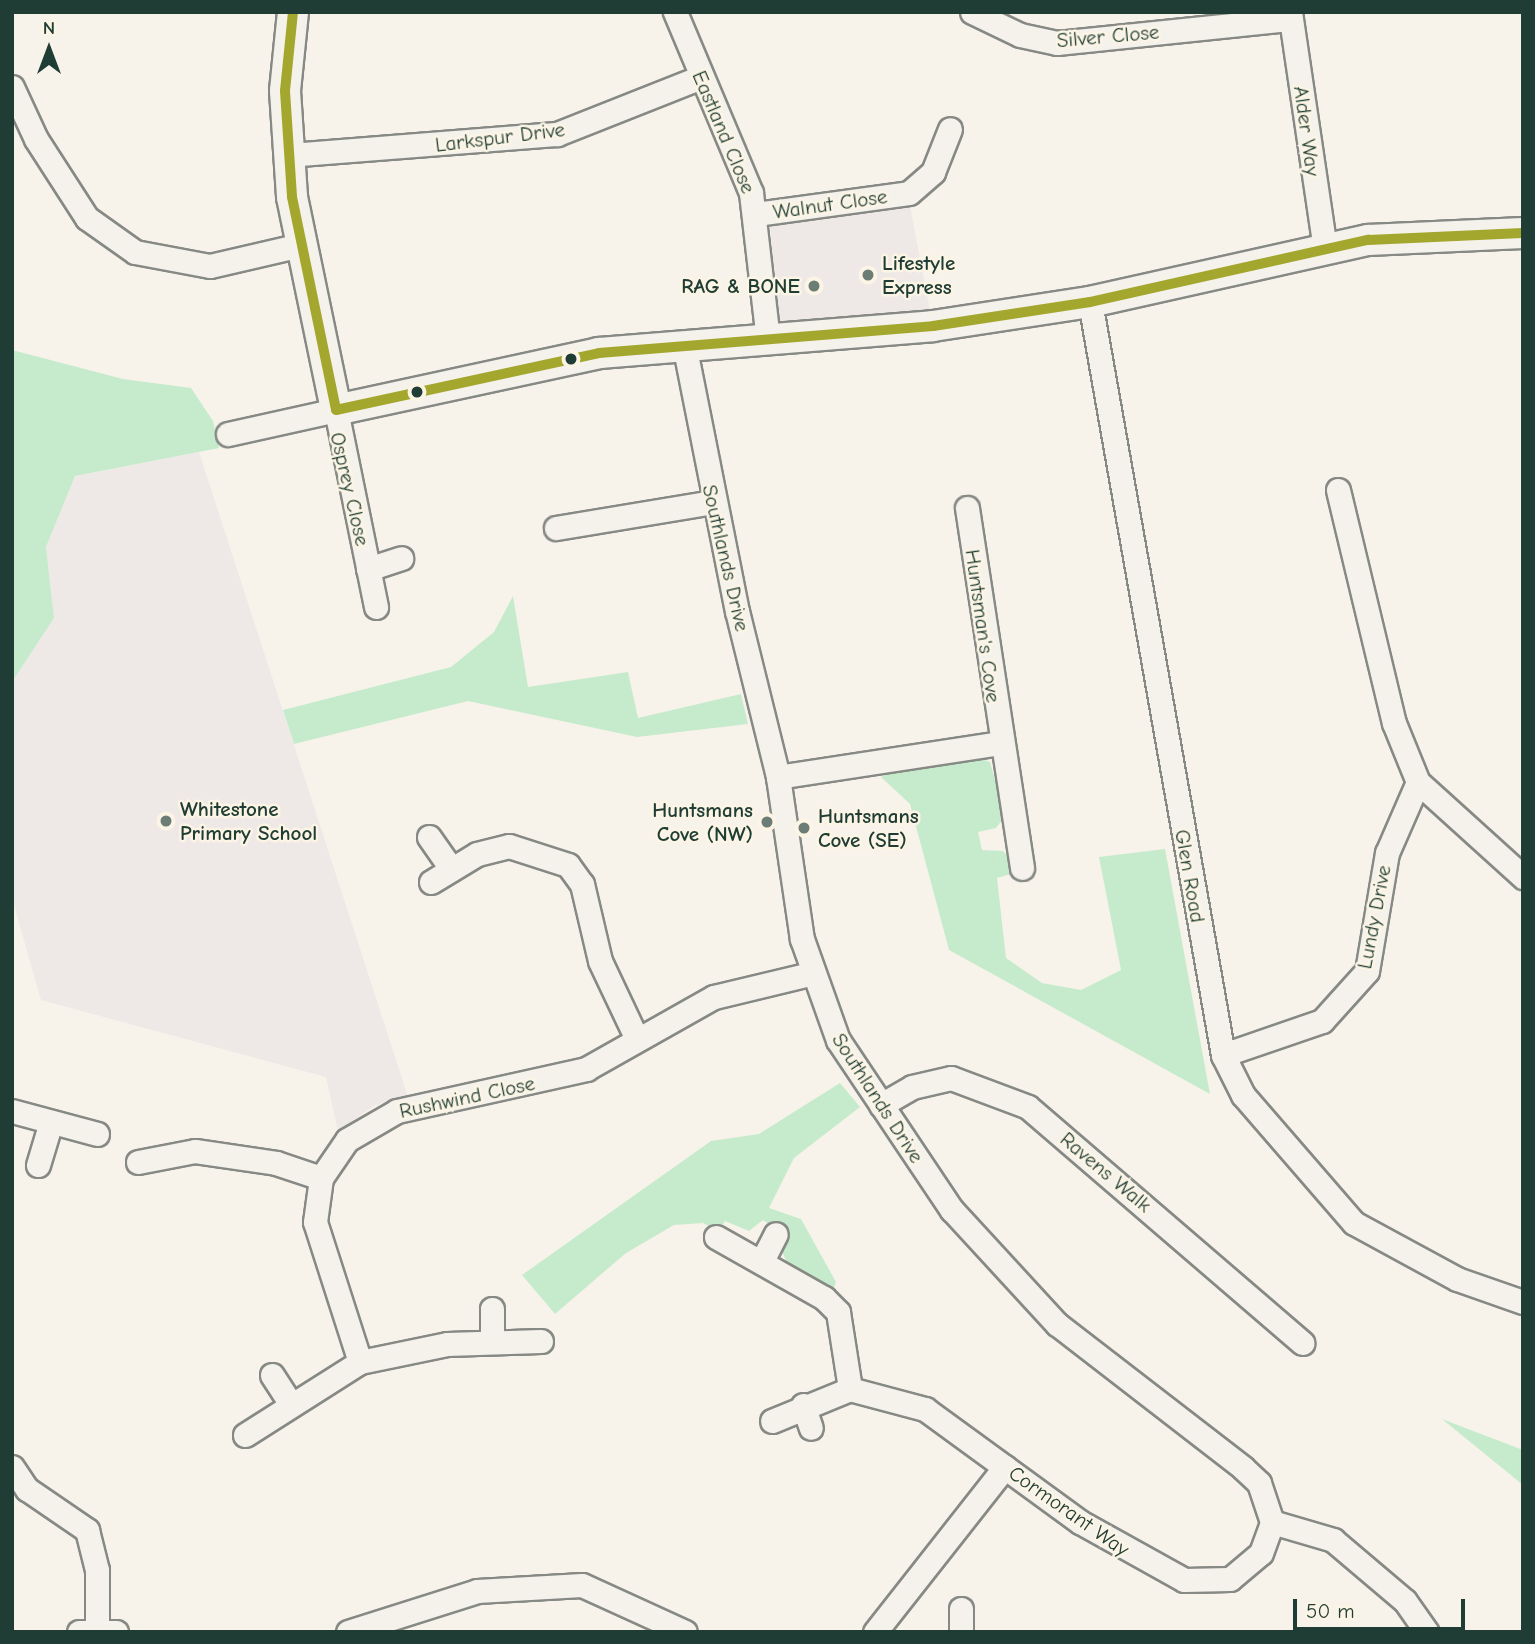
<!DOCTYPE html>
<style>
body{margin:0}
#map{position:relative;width:1535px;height:1644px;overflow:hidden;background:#f7f3ea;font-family:"Comic Neue",sans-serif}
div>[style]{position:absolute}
.built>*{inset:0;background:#eee8e6}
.green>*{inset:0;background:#c6ebcc}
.roads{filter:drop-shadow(2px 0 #868984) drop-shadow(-2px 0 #868984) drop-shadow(0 2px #868984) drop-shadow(0 -2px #868984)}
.minor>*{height:23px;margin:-11.5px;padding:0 11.5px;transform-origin:11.5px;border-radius:11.5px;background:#f5f2ec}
.tertiary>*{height:30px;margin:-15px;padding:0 15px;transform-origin:15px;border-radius:15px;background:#f5f2ec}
.bus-1>*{height:10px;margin:-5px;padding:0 5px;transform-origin:5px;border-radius:5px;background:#a4a72e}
.dots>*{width:19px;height:19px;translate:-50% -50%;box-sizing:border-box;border:4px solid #fcf5e5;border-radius:50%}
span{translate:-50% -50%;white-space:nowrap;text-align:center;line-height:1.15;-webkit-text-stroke:5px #fcf5e5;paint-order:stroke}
.street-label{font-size:21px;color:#1f3d34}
.poi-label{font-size:21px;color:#1f3d34;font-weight:700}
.left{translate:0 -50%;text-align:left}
.right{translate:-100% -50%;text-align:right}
.frame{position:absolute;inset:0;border:14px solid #1f3d34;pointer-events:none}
.north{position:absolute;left:14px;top:14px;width:70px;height:70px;-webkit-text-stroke:5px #fcf5e5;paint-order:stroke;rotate:0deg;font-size:19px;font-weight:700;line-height:28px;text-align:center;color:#1f3d34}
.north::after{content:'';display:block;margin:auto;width:24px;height:32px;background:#1f3d34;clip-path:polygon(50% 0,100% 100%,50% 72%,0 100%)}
.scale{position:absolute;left:1293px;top:1599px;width:172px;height:32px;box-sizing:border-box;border:4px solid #1f3d34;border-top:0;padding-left:9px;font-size:21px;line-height:24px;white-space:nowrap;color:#1f3d34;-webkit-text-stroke:5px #fcf5e5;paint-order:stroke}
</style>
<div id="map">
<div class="built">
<div style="clip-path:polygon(909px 201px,931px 316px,777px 325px,770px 222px)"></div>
<div style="clip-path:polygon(199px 452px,408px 1097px,375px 1105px,338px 1131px,326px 1077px,41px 1000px,12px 898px,12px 682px,54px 618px,46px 547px,75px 476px)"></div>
</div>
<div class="green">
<div style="clip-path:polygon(12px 350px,123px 379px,191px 388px,213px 421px,219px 448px,75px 476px,46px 547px,54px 618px,12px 682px)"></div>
<div style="clip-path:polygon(513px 596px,528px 687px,628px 672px,638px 718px,741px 694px,748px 724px,637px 737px,468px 701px,294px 744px,283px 710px,451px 667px,494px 632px)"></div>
<div style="clip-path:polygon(970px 755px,990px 762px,1005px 816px,996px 828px,978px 832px,982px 850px,1003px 851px,1011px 861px,1014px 873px,997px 878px,1006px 958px,1042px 983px,1081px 990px,1121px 970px,1099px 857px,1165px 849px,1210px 1094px,949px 950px,910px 804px,881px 777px,903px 766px)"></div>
<div style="clip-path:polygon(840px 1083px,860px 1107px,794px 1158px,769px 1208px,801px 1219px,836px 1282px,832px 1294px,789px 1267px,781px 1249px,786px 1236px,763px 1220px,749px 1231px,725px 1221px,719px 1231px,703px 1223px,674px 1225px,626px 1253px,555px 1314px,522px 1275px,711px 1141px,759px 1134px)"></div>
<div style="clip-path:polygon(1442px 1419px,1523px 1450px,1523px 1485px)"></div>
</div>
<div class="roads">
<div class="minor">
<div style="left:675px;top:12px;width:196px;rotate:67.2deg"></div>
<div style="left:751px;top:193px;width:147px;rotate:83.4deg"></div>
<div style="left:972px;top:12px;width:53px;rotate:25.6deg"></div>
<div style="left:1020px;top:35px;width:38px;rotate:12deg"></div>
<div style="left:1057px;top:43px;width:235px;rotate:-5.9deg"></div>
<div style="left:1290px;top:12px;width:241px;rotate:81.6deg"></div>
<div style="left:12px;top:87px;width:57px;rotate:65.2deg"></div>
<div style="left:36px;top:139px;width:94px;rotate:57.2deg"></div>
<div style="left:87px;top:218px;width:59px;rotate:35.3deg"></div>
<div style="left:135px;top:252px;width:76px;rotate:10.6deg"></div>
<div style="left:210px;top:266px;width:93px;rotate:-13deg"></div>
<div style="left:289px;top:155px;width:269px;rotate:-4.5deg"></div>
<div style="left:557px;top:134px;width:155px;rotate:-21.6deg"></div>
<div style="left:756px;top:214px;width:154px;rotate:-7.8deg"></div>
<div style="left:909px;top:193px;width:32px;rotate:-41deg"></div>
<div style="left:933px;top:172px;width:46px;rotate:-68.4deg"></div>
<div style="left:1090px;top:302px;width:765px;rotate:79.98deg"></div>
<div style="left:1223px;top:1055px;width:45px;rotate:63.4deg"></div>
<div style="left:1243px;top:1095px;width:169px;rotate:49.1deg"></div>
<div style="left:1354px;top:1223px;width:117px;rotate:28.5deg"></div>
<div style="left:1457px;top:1279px;width:70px;rotate:19.2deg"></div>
<div style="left:684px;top:344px;width:272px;rotate:78.8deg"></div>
<div style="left:737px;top:611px;width:171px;rotate:76.1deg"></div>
<div style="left:778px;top:777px;width:164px;rotate:81.6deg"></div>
<div style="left:802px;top:939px;width:107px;rotate:70.4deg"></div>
<div style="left:838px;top:1040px;width:205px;rotate:56.2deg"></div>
<div style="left:952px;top:1210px;width:155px;rotate:47.4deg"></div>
<div style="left:1057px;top:1324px;width:235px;rotate:37.7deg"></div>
<div style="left:1243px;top:1468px;width:22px;rotate:43deg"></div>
<div style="left:1259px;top:1483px;width:41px;rotate:71.6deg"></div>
<div style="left:1272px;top:1522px;width:64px;rotate:16.4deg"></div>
<div style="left:1333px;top:1540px;width:94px;rotate:40.3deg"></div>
<div style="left:1405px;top:1601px;width:38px;rotate:55deg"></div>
<div style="left:228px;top:434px;width:111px;rotate:-12.5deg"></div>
<div style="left:336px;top:410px;width:201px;rotate:78.5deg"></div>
<div style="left:1338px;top:490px;width:240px;rotate:76.5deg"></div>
<div style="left:1394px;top:723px;width:64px;rotate:67.9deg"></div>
<div style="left:1418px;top:782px;width:142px;rotate:42.1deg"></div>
<div style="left:967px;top:508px;width:364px;rotate:81.3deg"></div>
<div style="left:556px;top:528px;width:159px;rotate:-9.4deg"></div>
<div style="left:368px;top:569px;width:35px;rotate:-18deg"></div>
<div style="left:778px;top:777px;width:224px;rotate:-8.7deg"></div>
<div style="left:429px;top:837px;width:38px;rotate:55deg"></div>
<div style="left:431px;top:882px;width:54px;rotate:-31.3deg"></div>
<div style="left:477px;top:854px;width:33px;rotate:-14deg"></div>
<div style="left:509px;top:846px;width:62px;rotate:17.9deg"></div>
<div style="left:568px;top:865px;width:24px;rotate:54deg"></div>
<div style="left:582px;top:884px;width:79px;rotate:76.8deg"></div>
<div style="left:600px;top:961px;width:84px;rotate:64.7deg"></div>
<div style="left:1223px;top:1055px;width:105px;rotate:-19deg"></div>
<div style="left:1322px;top:1021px;width:67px;rotate:-48deg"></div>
<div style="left:1367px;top:971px;width:120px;rotate:-80.4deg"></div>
<div style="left:1387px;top:853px;width:77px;rotate:-66.4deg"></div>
<div style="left:881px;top:1105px;width:36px;rotate:-30deg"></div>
<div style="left:912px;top:1087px;width:40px;rotate:-13deg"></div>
<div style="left:951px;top:1078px;width:82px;rotate:20.6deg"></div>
<div style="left:1028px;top:1107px;width:362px;rotate:40.7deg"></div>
<div style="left:12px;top:1111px;width:88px;rotate:15.1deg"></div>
<div style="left:138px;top:1162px;width:58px;rotate:-10.9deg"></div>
<div style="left:195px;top:1151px;width:82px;rotate:8.4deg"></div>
<div style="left:276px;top:1163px;width:47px;rotate:18.4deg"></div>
<div style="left:38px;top:1165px;width:45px;rotate:-73.2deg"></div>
<div style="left:716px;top:1237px;width:124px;rotate:29.5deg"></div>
<div style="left:824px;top:1298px;width:20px;rotate:45deg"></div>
<div style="left:838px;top:1312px;width:78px;rotate:81.1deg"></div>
<div style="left:762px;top:1261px;width:30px;rotate:-63deg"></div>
<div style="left:492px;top:1309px;width:30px;rotate:90deg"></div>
<div style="left:360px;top:1362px;width:147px;rotate:-107.8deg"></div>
<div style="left:315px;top:1222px;width:44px;rotate:-82.2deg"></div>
<div style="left:321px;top:1178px;width:46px;rotate:-55.6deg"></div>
<div style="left:347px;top:1140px;width:58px;rotate:-30.1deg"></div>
<div style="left:397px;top:1111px;width:194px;rotate:-12.5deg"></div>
<div style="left:586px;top:1069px;width:147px;rotate:-29.4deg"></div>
<div style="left:714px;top:997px;width:99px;rotate:-13.5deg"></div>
<div style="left:272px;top:1375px;width:33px;rotate:57deg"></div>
<div style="left:803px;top:1405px;width:24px;rotate:71deg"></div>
<div style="left:772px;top:1421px;width:84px;rotate:-22.3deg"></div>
<div style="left:850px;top:1389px;width:78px;rotate:14.9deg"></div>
<div style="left:925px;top:1409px;width:192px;rotate:36.1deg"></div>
<div style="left:1080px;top:1522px;width:119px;rotate:29.1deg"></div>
<div style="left:1184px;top:1580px;width:46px;rotate:-1.2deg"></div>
<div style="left:1230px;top:1579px;width:40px;rotate:-40deg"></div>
<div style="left:1261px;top:1553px;width:33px;rotate:-70deg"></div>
<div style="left:245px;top:1435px;width:136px;rotate:-32.4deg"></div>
<div style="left:360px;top:1362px;width:89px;rotate:-11.7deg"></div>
<div style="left:447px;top:1344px;width:94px;rotate:-1.8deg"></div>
<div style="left:12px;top:1467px;width:27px;rotate:56deg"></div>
<div style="left:27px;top:1489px;width:73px;rotate:34.3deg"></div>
<div style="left:87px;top:1530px;width:41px;rotate:76deg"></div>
<div style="left:97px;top:1570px;width:58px;rotate:90deg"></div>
<div style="left:79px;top:1632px;width:37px"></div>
<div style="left:348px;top:1632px;width:135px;rotate:-17.6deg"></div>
<div style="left:477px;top:1591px;width:105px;rotate:-3.3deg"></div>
<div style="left:582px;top:1585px;width:113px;rotate:24.5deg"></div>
<div style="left:875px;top:1632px;width:210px;rotate:-51.8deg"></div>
<div style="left:961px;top:1632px;width:23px;rotate:-90deg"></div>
</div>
<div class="tertiary">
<div style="left:293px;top:12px;width:79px;rotate:95.8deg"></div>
<div style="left:285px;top:91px;width:106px;rotate:86.2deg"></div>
<div style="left:292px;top:197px;width:217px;rotate:78.3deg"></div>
<div style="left:336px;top:410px;width:269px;rotate:-12.2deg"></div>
<div style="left:599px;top:353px;width:335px;rotate:-4.6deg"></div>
<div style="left:933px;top:326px;width:159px;rotate:-8.7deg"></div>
<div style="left:1090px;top:302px;width:285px;rotate:-12.6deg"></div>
<div style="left:1368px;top:240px;width:155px;rotate:-2.6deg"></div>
</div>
</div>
<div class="bus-1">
<div style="left:293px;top:12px;width:79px;rotate:95.8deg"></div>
<div style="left:285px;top:91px;width:106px;rotate:86.2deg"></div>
<div style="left:292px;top:197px;width:217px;rotate:78.3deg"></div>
<div style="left:336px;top:410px;width:269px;rotate:-12.2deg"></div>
<div style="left:599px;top:353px;width:335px;rotate:-4.6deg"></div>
<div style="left:933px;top:326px;width:159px;rotate:-8.7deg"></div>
<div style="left:1090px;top:302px;width:285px;rotate:-12.6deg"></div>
<div style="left:1368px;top:240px;width:155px;rotate:-2.6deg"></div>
</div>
<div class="dots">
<div style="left:868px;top:275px;background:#6b7d74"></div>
<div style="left:814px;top:286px;background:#6b7d74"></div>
<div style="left:571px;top:359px;background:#1f3d34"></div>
<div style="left:417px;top:392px;background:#1f3d34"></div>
<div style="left:166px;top:821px;background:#6b7d74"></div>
<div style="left:767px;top:822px;background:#6b7d74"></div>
<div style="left:804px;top:828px;background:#6b7d74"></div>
</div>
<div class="street-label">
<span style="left:1108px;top:36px;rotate:-5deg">Silver Close</span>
<span style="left:1307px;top:131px;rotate:82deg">Alder Way</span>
<span style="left:724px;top:132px;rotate:67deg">Eastland Close</span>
<span style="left:500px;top:137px;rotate:-7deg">Larkspur Drive</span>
<span style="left:830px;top:204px;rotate:-8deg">Walnut Close</span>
<span style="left:350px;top:489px;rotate:77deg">Osprey Close</span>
<span style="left:726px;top:558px;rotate:77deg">Southlands Drive</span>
<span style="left:983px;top:626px;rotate:82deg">Huntsman's Cove</span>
<span style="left:1190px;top:876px;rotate:80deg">Glen Road</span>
<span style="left:1374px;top:917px;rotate:-79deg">Lundy Drive</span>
<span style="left:467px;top:1097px;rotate:-12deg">Rushwind Close</span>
<span style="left:878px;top:1098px;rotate:57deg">Southlands Drive</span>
<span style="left:1106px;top:1172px;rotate:40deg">Ravens Walk</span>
<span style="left:1069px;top:1511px;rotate:35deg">Cormorant Way</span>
</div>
<div class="poi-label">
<span class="left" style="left:882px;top:275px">Lifestyle<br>Express</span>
<span class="right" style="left:800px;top:286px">RAG &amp; BONE</span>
<span class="left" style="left:180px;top:821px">Whitestone<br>Primary School</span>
<span class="right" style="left:753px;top:822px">Huntsmans<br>Cove (NW)</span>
<span class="left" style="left:818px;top:828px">Huntsmans<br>Cove (SE)</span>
</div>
<div class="frame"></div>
<div class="north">N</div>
<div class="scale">50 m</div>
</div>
